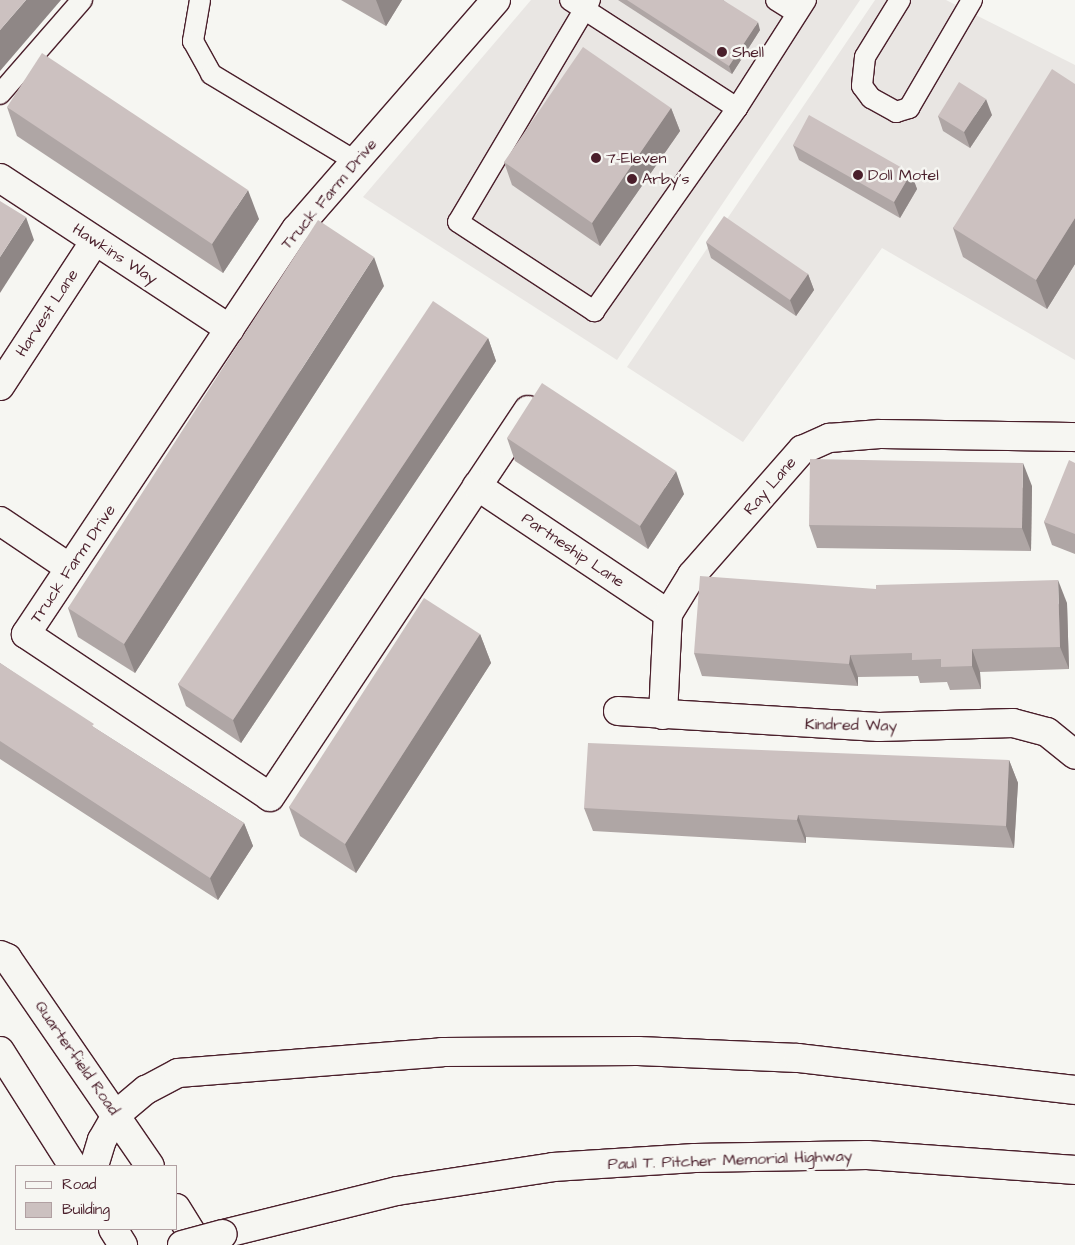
<!DOCTYPE html>
<style>
body{margin:0}
#map{position:relative;width:1075px;height:1245px;overflow:hidden;background:#f6f6f2;font-family:"Architects Daughter",sans-serif}
div>[style]{position:absolute}
.built>*{inset:0;background:#e9e6e3}
.roads{filter:drop-shadow(1px 0 #4a1f2b) drop-shadow(-1px 0 #4a1f2b) drop-shadow(0 1px #4a1f2b) drop-shadow(0 -1px #4a1f2b)}
.lane>*{height:20px;margin:-10px;padding:0 10px;transform-origin:10px;border-radius:10px;background:#f6f6f2}
.street>*{height:28px;margin:-14px;padding:0 14px;transform-origin:14px;border-radius:14px;background:#f6f6f2}
.secondary>*{height:28px;margin:-14px;padding:0 14px;transform-origin:14px;border-radius:14px;background:#f6f6f2}
.highway>*{height:28px;margin:-14px;padding:0 14px;transform-origin:14px;border-radius:14px;background:#f6f6f2}
.bridges{filter:drop-shadow(1px 0 #4a1f2b) drop-shadow(-1px 0 #4a1f2b) drop-shadow(0 1px #4a1f2b) drop-shadow(0 -1px #4a1f2b)}
.highway-bridge>*{height:28px;margin:-14px;padding:0 14px;transform-origin:14px;border-radius:14px;background:#f6f6f2}
.wall>*{inset:0;background:#afa6a5}
.shaded-wall>*{inset:0;background:#8f8786}
.building>*{inset:0;background:#ccc1c0}
.dots>*{width:14px;height:14px;translate:-50% -50%;box-sizing:border-box;border:2px solid #f6f6f2;border-radius:50%}
span{translate:-50% -50%;white-space:nowrap;text-align:center;line-height:1.15;-webkit-text-stroke:5px #f6f6f2;paint-order:stroke}
.poi-label{font-size:16px;color:#4a1f2b}
.left{translate:0 -50%;text-align:left}
.street-label{font-size:16px;color:#4a1f2b}
.legend{position:absolute;left:15px;top:1165px;width:162px;height:65px;box-sizing:border-box;background:#f6f6f2;border:1px solid #b1a0a2;margin:0;padding:6px 9px;list-style:none;font-size:15px;color:#4a1f2b}
.legend li{display:flex;align-items:center;gap:10px;height:25px}
.legend b{width:25px;border:1px solid #b1a0a2}
</style>
<div id="map">
<div class="built">
<div style="clip-path:polygon(531px 0,860px 0,617px 360px,363px 197px)"></div>
<div style="clip-path:polygon(875px 0,946px 0,1075px 65px,1075px 360px,882px 248px,743px 442px,627px 367px)"></div>
</div>
<div class="roads">
<div class="lane">
<div style="left:200px;top:0;width:42px;rotate:99.7deg"></div>
<div style="left:193px;top:41px;width:38px;rotate:61deg"></div>
<div style="left:211px;top:74px;width:168px;rotate:31.1deg"></div>
<div style="left:570px;top:0;width:199px;rotate:32.9deg"></div>
<div style="left:737px;top:108px;width:128px;rotate:-57.4deg"></div>
<div style="left:590px;top:0;width:258px;rotate:120.7deg"></div>
<div style="left:458px;top:222px;width:163px;rotate:33.2deg"></div>
<div style="left:594px;top:311px;width:248px;rotate:-54.8deg"></div>
<div style="left:776px;top:0;width:25px;rotate:32deg"></div>
<div style="left:900px;top:0;width:67px;rotate:121.6deg"></div>
<div style="left:865px;top:57px;width:29px;rotate:96deg"></div>
<div style="left:862px;top:86px;width:15px;rotate:53deg"></div>
<div style="left:871px;top:98px;width:29px;rotate:29deg"></div>
<div style="left:896px;top:112px;width:14px;rotate:-17deg"></div>
<div style="left:909px;top:108px;width:125px;rotate:-59.7deg"></div>
<div style="left:0;top:94px;width:125px;rotate:-48.9deg"></div>
</div>
<div class="street">
<div style="left:496px;top:0;width:304px;rotate:131.1deg"></div>
<div style="left:296px;top:229px;width:487px;rotate:123.7deg"></div>
<div style="left:26px;top:634px;width:293px;rotate:33.7deg"></div>
<div style="left:270px;top:797px;width:465px;rotate:-56.3deg"></div>
<div style="left:0;top:178px;width:275px;rotate:33.3deg"></div>
<div style="left:0;top:386px;width:173px;rotate:-56.8deg"></div>
<div style="left:477px;top:486px;width:230px;rotate:33.8deg"></div>
<div style="left:0;top:521px;width:84px;rotate:33.9deg"></div>
<div style="left:618px;top:711px;width:261px;rotate:3.5deg"></div>
<div style="left:879px;top:727px;width:134px;rotate:-1.7deg"></div>
<div style="left:1013px;top:723px;width:35px;rotate:15deg"></div>
<div style="left:1047px;top:732px;width:36px;rotate:39deg"></div>
<div style="left:663px;top:715px;width:101px;rotate:-87.2deg"></div>
<div style="left:668px;top:614px;width:46px;rotate:-58.4deg"></div>
<div style="left:692px;top:575px;width:167px;rotate:-48.7deg"></div>
<div style="left:802px;top:450px;width:30px;rotate:-24deg"></div>
<div style="left:829px;top:438px;width:51px;rotate:-4.5deg"></div>
<div style="left:880px;top:434px;width:195px;rotate:0.9deg"></div>
</div>
<div class="secondary">
<div style="left:0;top:955px;width:8px;rotate:23deg"></div>
<div style="left:7px;top:958px;width:252px;rotate:55.5deg"></div>
<div style="left:0;top:1051px;width:136px;rotate:57.6deg"></div>
<div style="left:176px;top:1208px;width:44px;rotate:58.1deg"></div>
<div style="left:113px;top:1229px;width:19px;rotate:58deg"></div>
</div>
<div class="highway">
<div style="left:94px;top:1166px;width:27px;rotate:-73deg"></div>
<div style="left:102px;top:1140px;width:30px;rotate:-60deg"></div>
<div style="left:117px;top:1114px;width:38px;rotate:-40deg"></div>
<div style="left:146px;top:1090px;width:36px;rotate:-28deg"></div>
<div style="left:178px;top:1073px;width:265px;rotate:-4.5deg"></div>
<div style="left:442px;top:1052px;width:196px;rotate:-0.3deg"></div>
<div style="left:638px;top:1051px;width:160px;rotate:2.5deg"></div>
<div style="left:798px;top:1058px;width:279px;rotate:6.6deg"></div>
<div style="left:223px;top:1234px;width:179px;rotate:-13.9deg"></div>
<div style="left:397px;top:1191px;width:158px;rotate:-8.7deg"></div>
<div style="left:553px;top:1167px;width:142px;rotate:-3.6deg"></div>
<div style="left:695px;top:1158px;width:172px;rotate:-1deg"></div>
<div style="left:867px;top:1155px;width:209px;rotate:4.1deg"></div>
</div>
</div>
<div class="bridges">
<div class="highway-bridge">
<div style="left:182px;top:1245px;width:42px;rotate:-15deg"></div>
</div>
</div>
<div class="wall">
<div style="clip-path:polygon(341px 0,402px 0,386px 26px)"></div>
<div style="clip-path:polygon(618px 0,723px 0,760px 30px,732px 74px)"></div>
<div style="clip-path:polygon(1075px 84px,1075px 264px,1047px 309px,963px 257px,953px 228px)"></div>
<div style="clip-path:polygon(7px 107px,259px 219px,223px 273px,17px 136px)"></div>
<div style="clip-path:polygon(671px 108px,680px 131px,600px 246px,512px 185px,504px 162px)"></div>
<div style="clip-path:polygon(992px 115px,970px 148px,943px 131px,938px 116px)"></div>
<div style="clip-path:polygon(793px 145px,911px 173px,917px 189px,900px 218px,799px 160px)"></div>
<div style="clip-path:polygon(706px 242px,808px 274px,814px 290px,796px 316px,711px 258px)"></div>
<div style="clip-path:polygon(384px 286px,135px 673px,78px 637px,68px 608px)"></div>
<div style="clip-path:polygon(488px 338px,496px 361px,241px 743px,186px 706px,178px 684px)"></div>
<div style="clip-path:polygon(507px 438px,684px 494px,648px 549px,515px 461px)"></div>
<div style="clip-path:polygon(1075px 463px,1075px 554px,1052px 545px,1044px 522px)"></div>
<div style="clip-path:polygon(1032px 486px,1031px 551px,817px 548px,809px 525px)"></div>
<div style="clip-path:polygon(1067px 603px,1069px 669px,980px 672px,981px 689px,950px 690px,947px 682px,920px 683px,918px 676px,858px 677px,858px 686px,702px 676px,694px 653px)"></div>
<div style="clip-path:polygon(480px 634px,491px 663px,356px 873px,300px 836px,289px 807px)"></div>
<div style="clip-path:polygon(0 663px,95px 728px,244px 823px,253px 846px,218px 900px,0 759px)"></div>
<div style="clip-path:polygon(1009px 760px,1018px 783px,1014px 848px,806px 837px,806px 843px,593px 831px,584px 808px)"></div>
</div>
<div class="shaded-wall">
<div style="clip-path:polygon(26px 0,61px 0,0 71px,0 30px)"></div>
<div style="clip-path:polygon(376px 0,402px 0,386px 26px)"></div>
<div style="clip-path:polygon(758px 22px,760px 30px,732px 74px,729px 66px)"></div>
<div style="clip-path:polygon(986px 99px,992px 115px,970px 148px,964px 132px)"></div>
<div style="clip-path:polygon(671px 108px,680px 131px,600px 246px,592px 223px)"></div>
<div style="clip-path:polygon(911px 173px,917px 189px,900px 218px,894px 202px)"></div>
<div style="clip-path:polygon(248px 190px,259px 219px,223px 273px,212px 244px)"></div>
<div style="clip-path:polygon(26px 217px,34px 240px,0 293px,0 257px)"></div>
<div style="clip-path:polygon(1075px 218px,1075px 264px,1047px 309px,1036px 280px)"></div>
<div style="clip-path:polygon(374px 257px,384px 286px,135px 673px,124px 644px)"></div>
<div style="clip-path:polygon(808px 274px,814px 290px,796px 316px,790px 300px)"></div>
<div style="clip-path:polygon(488px 338px,496px 361px,241px 743px,233px 720px)"></div>
<div style="clip-path:polygon(1023px 463px,1032px 486px,1031px 551px,1022px 528px)"></div>
<div style="clip-path:polygon(676px 471px,684px 494px,648px 549px,640px 526px)"></div>
<div style="clip-path:polygon(1058px 580px,1067px 603px,1069px 669px,1060px 647px)"></div>
<div style="clip-path:polygon(480px 634px,491px 663px,356px 873px,345px 844px)"></div>
<div style="clip-path:polygon(972px 649px,980px 672px,981px 689px,972px 666px)"></div>
<div style="clip-path:polygon(850px 655px,858px 677px,858px 686px,849px 664px)"></div>
<div style="clip-path:polygon(1009px 760px,1018px 783px,1014px 848px,1006px 826px)"></div>
<div style="clip-path:polygon(798px 815px,806px 837px,806px 843px,797px 820px)"></div>
<div style="clip-path:polygon(244px 823px,253px 846px,218px 900px,210px 878px)"></div>
</div>
<div class="building">
<div style="clip-path:polygon(0 0,26px 0,0 30px)"></div>
<div style="clip-path:polygon(627px 0,723px 0,758px 22px,729px 66px)"></div>
<div style="clip-path:polygon(583px 47px,671px 108px,592px 223px,504px 162px)"></div>
<div style="clip-path:polygon(42px 53px,248px 190px,212px 244px,7px 107px)"></div>
<div style="clip-path:polygon(1052px 69px,1075px 84px,1075px 218px,1036px 280px,953px 228px)"></div>
<div style="clip-path:polygon(959px 82px,986px 99px,964px 132px,938px 116px)"></div>
<div style="clip-path:polygon(809px 115px,911px 173px,894px 202px,793px 145px)"></div>
<div style="clip-path:polygon(0 201px,26px 217px,0 257px)"></div>
<div style="clip-path:polygon(724px 216px,808px 274px,790px 300px,706px 242px)"></div>
<div style="clip-path:polygon(318px 220px,374px 257px,124px 644px,68px 608px)"></div>
<div style="clip-path:polygon(433px 301px,488px 338px,233px 720px,178px 684px)"></div>
<div style="clip-path:polygon(542px 383px,676px 471px,640px 526px,507px 438px)"></div>
<div style="clip-path:polygon(810px 459px,1023px 463px,1022px 528px,809px 525px)"></div>
<div style="clip-path:polygon(1069px 460px,1075px 463px,1075px 534px,1044px 522px)"></div>
<div style="clip-path:polygon(700px 576px,876px 589px,876px 585px,1058px 580px,1060px 647px,972px 649px,972px 666px,941px 667px,941px 659px,912px 660px,912px 653px,850px 655px,849px 664px,694px 653px)"></div>
<div style="clip-path:polygon(424px 598px,480px 634px,345px 844px,289px 807px)"></div>
<div style="clip-path:polygon(0 663px,94px 724px,92px 726px,244px 823px,210px 878px,0 741px)"></div>
<div style="clip-path:polygon(588px 743px,1009px 760px,1006px 826px,798px 815px,797px 820px,584px 808px)"></div>
</div>
<div class="dots">
<div style="left:722px;top:52px;background:#4a1f2b"></div>
<div style="left:596px;top:158px;background:#4a1f2b"></div>
<div style="left:858px;top:175px;background:#4a1f2b"></div>
<div style="left:632px;top:179px;background:#4a1f2b"></div>
</div>
<div class="poi-label">
<span class="left" style="left:732px;top:52px">Shell</span>
<span class="left" style="left:606px;top:158px">7-Eleven</span>
<span class="left" style="left:868px;top:175px">Doll Motel</span>
<span class="left" style="left:642px;top:179px">Arby's</span>
</div>
<div class="street-label">
<span style="left:329px;top:194px;rotate:-50deg">Truck Farm Drive</span>
<span style="left:115px;top:254px;rotate:33deg">Hawkins Way</span>
<span style="left:47px;top:313px;rotate:-57deg">Harvest Lane</span>
<span style="left:770px;top:486px;rotate:-49deg">Ray Lane</span>
<span style="left:573px;top:550px;rotate:34deg">Partneship Lane</span>
<span style="left:73px;top:564px;rotate:-56deg">Truck Farm Drive</span>
<span style="left:851px;top:725px;rotate:1deg">Kindred Way</span>
<span style="left:77px;top:1058px;rotate:55deg">Quarterfield Road</span>
<span style="left:730px;top:1160px;rotate:-2deg">Paul T. Pitcher Memorial Highway</span>
</div>
<ul class="legend">
<li><b style="height:6px;background:#f6f6f2"></b>Road</li>
<li><b style="height:14px;background:#ccc1c0"></b>Building</li>
</ul>
</div>
